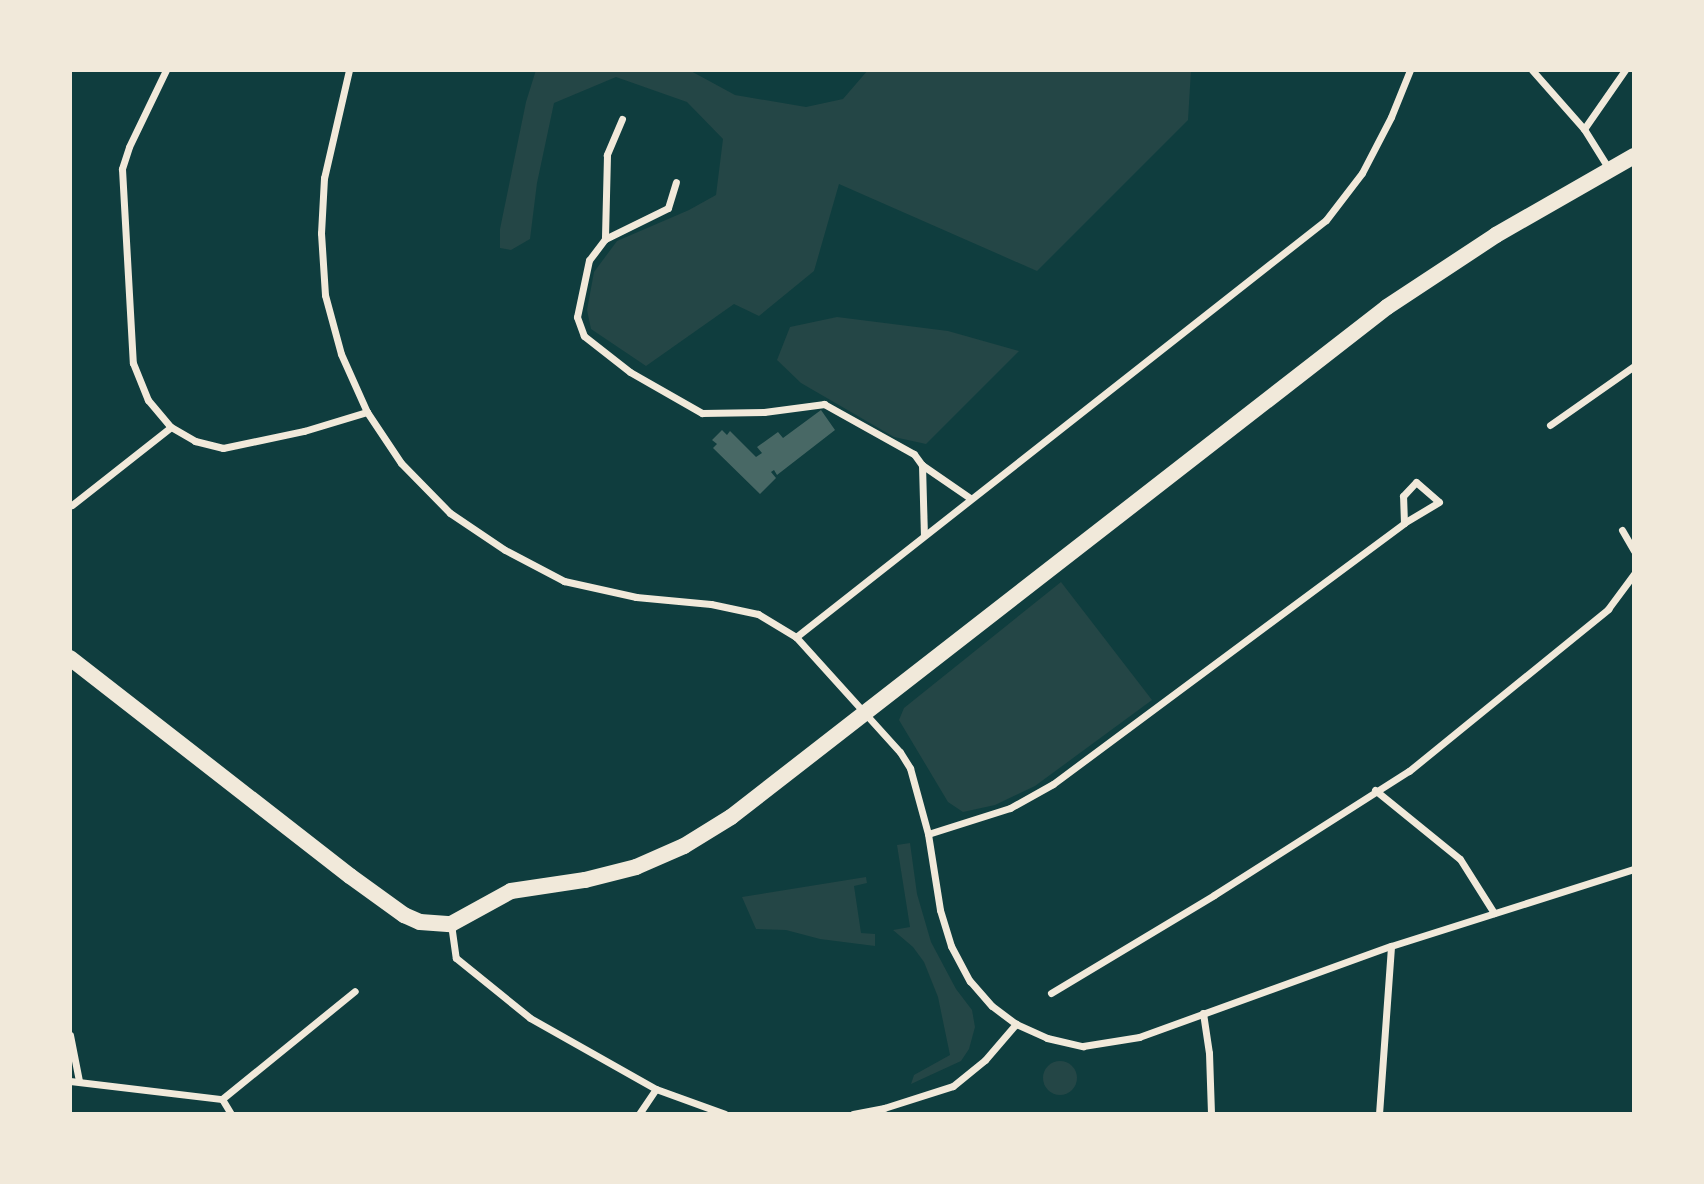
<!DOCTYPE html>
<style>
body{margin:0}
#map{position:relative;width:1704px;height:1184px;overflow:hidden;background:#0f3d3e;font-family:"IBM Plex Sans",sans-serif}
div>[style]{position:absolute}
.green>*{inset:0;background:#244646}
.round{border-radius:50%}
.building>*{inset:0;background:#486865}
.minor>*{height:7px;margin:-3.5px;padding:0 3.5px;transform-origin:3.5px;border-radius:3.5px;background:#f1e9da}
.primary>*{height:16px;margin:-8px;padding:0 8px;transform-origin:8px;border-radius:8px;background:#f1e9da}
span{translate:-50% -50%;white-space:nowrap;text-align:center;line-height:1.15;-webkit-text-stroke:7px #f1e9da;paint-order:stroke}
.frame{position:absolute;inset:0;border:72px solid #f1e9da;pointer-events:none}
</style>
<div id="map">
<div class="green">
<div style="clip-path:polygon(536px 70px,689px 70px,735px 95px,806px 107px,843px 99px,868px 70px,1191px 70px,1188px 120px,1037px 271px,839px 184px,814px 271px,759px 316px,734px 304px,646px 366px,591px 329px,587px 310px,594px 272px,617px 241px,689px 210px,716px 195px,723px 139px,687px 102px,616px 77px,554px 103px,537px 183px,530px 239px,511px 250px,500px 248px,500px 229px,526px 102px)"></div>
<div style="clip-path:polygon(837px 317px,948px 331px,1019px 351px,926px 444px,894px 437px,801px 383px,777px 360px,790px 327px)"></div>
<div style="clip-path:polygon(1061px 582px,1152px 700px,1035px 786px,995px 805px,963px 812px,948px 802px,899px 720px,904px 708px)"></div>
<div style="clip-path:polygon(910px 843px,917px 894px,931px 942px,956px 989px,972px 1010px,975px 1027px,969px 1049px,961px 1061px,911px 1084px,914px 1075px,950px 1055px,938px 997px,924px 962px,913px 947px,893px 930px,910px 927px,897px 845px)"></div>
<div style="clip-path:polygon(866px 877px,867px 883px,854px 886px,861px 933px,875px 934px,875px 946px,820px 939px,786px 930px,756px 929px,742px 897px)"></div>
<div class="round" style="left:1043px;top:1061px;width:34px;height:34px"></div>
</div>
<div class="building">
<div style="clip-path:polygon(821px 410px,835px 430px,777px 475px,774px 470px,771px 472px,776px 478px,760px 494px,713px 448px,717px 444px,712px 440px,722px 430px,727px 435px,730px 431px,756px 457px,762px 453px,757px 447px,778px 432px,783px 438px)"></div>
</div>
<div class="minor">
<div style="left:166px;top:70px;width:85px;rotate:115.7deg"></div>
<div style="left:129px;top:147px;width:23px;rotate:108deg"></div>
<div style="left:122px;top:169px;width:194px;rotate:86.8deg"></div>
<div style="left:133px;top:363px;width:40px;rotate:68deg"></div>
<div style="left:148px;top:400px;width:35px;rotate:50deg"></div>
<div style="left:171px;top:427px;width:28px;rotate:30deg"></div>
<div style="left:195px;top:441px;width:29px;rotate:14deg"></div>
<div style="left:223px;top:448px;width:83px;rotate:-11.9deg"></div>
<div style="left:304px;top:431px;width:66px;rotate:-16.8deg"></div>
<div style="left:349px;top:70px;width:111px;rotate:103deg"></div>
<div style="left:324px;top:178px;width:55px;rotate:93.1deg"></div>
<div style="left:321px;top:233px;width:62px;rotate:86.3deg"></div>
<div style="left:325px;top:295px;width:61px;rotate:74.8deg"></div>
<div style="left:341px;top:354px;width:64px;rotate:65.9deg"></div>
<div style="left:367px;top:412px;width:61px;rotate:56.3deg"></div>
<div style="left:401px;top:463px;width:70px;rotate:45.6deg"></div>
<div style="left:450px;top:513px;width:66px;rotate:33.9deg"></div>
<div style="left:505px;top:550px;width:67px;rotate:27.7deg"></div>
<div style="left:564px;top:581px;width:74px;rotate:12.5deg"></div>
<div style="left:636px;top:597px;width:75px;rotate:5.3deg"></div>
<div style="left:711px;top:604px;width:48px;rotate:12deg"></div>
<div style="left:758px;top:614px;width:44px;rotate:31.2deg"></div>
<div style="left:796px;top:637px;width:155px;rotate:47.9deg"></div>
<div style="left:900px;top:752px;width:19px;rotate:58deg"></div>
<div style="left:910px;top:768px;width:68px;rotate:74.7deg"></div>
<div style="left:928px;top:834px;width:77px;rotate:81deg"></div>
<div style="left:940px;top:910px;width:38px;rotate:73deg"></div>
<div style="left:951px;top:946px;width:40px;rotate:62deg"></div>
<div style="left:970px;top:981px;width:33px;rotate:49deg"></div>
<div style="left:992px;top:1006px;width:30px;rotate:37deg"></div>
<div style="left:1016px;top:1024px;width:34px;rotate:24deg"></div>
<div style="left:1047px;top:1038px;width:37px;rotate:13deg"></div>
<div style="left:1083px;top:1046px;width:57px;rotate:-9.1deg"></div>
<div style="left:1139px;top:1037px;width:268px;rotate:-19.9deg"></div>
<div style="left:1391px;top:946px;width:255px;rotate:-17.6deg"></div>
<div style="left:1532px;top:70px;width:79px;rotate:48.6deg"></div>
<div style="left:1584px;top:129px;width:47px;rotate:58deg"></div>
<div style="left:622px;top:119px;width:39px;rotate:113deg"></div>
<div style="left:607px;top:155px;width:84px;rotate:91.4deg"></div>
<div style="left:605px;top:239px;width:26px;rotate:127deg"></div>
<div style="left:589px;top:260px;width:58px;rotate:101.9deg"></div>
<div style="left:577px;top:317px;width:20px;rotate:70deg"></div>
<div style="left:584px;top:336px;width:58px;rotate:38deg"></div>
<div style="left:630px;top:372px;width:83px;rotate:29.7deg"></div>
<div style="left:702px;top:413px;width:62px;rotate:-0.9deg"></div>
<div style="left:764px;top:412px;width:61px;rotate:-7.6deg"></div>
<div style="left:824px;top:404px;width:103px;rotate:29.1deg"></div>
<div style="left:914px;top:454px;width:14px;rotate:54deg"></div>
<div style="left:922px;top:465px;width:70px;rotate:88.4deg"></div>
<div style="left:1584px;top:129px;width:72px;rotate:-55.2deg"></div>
<div style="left:605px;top:239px;width:70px;rotate:-26.2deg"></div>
<div style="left:668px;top:208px;width:27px;rotate:-73deg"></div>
<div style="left:1550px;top:425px;width:103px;rotate:-35.1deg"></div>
<div style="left:922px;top:465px;width:58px;rotate:34.5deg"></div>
<div style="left:1416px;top:482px;width:30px;rotate:41deg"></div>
<div style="left:1439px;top:502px;width:41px;rotate:149deg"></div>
<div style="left:1404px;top:523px;width:27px;rotate:-92deg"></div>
<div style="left:1403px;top:496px;width:19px;rotate:-47deg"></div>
<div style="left:72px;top:505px;width:126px;rotate:-38.2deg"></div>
<div style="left:1622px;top:530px;width:24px;rotate:60deg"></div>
<div style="left:796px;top:637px;width:674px;rotate:-38.2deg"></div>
<div style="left:1326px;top:220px;width:59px;rotate:-52.5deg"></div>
<div style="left:1362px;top:173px;width:63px;rotate:-62.6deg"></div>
<div style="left:1391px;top:117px;width:51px;rotate:-68deg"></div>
<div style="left:1375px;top:790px;width:109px;rotate:39.1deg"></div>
<div style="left:1460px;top:859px;width:64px;rotate:57.8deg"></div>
<div style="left:928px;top:834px;width:86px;rotate:-17.6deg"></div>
<div style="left:1010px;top:808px;width:49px;rotate:-29.2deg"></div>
<div style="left:1053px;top:784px;width:437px;rotate:-36.6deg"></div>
<div style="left:451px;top:924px;width:34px;rotate:82deg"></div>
<div style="left:456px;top:958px;width:95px;rotate:39deg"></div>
<div style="left:530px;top:1018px;width:145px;rotate:29.4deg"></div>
<div style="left:656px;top:1089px;width:73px;rotate:19.9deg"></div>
<div style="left:1051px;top:993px;width:190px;rotate:-31deg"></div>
<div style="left:1214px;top:895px;width:231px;rotate:-32.5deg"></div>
<div style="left:1409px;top:771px;width:257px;rotate:-39.1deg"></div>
<div style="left:1608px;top:609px;width:44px;rotate:-53.4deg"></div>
<div style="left:1203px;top:1013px;width:40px;rotate:81.5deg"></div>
<div style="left:1209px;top:1053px;width:61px;rotate:88.1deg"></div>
<div style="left:70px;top:1035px;width:47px;rotate:78.9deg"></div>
<div style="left:70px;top:1081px;width:153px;rotate:6.8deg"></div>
<div style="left:222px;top:1099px;width:171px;rotate:-39.1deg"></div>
<div style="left:222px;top:1099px;width:17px;rotate:59deg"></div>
<div style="left:639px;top:1114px;width:30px;rotate:-56deg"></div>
<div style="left:853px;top:1114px;width:32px;rotate:-11deg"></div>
<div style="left:884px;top:1108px;width:72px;rotate:-17.7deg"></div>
<div style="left:953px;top:1086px;width:41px;rotate:-39.1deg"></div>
<div style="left:985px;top:1060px;width:48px;rotate:-49.3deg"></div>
<div style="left:1379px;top:1114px;width:168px;rotate:-85.9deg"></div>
</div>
<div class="primary">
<div style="left:70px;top:658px;width:355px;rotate:37.9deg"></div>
<div style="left:350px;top:876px;width:67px;rotate:35.8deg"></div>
<div style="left:404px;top:915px;width:17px;rotate:24deg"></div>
<div style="left:420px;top:922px;width:31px;rotate:4deg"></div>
<div style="left:451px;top:924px;width:68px;rotate:-28.8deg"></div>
<div style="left:511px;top:891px;width:75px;rotate:-8.5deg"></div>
<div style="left:585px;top:880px;width:53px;rotate:-14.3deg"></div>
<div style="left:636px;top:867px;width:52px;rotate:-23.6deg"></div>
<div style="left:684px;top:846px;width:55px;rotate:-31.7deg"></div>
<div style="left:731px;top:817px;width:831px;rotate:-37.86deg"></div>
<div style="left:1387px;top:307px;width:131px;rotate:-33.4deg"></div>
<div style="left:1496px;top:235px;width:159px;rotate:-29.8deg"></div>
</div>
<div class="frame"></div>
</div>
